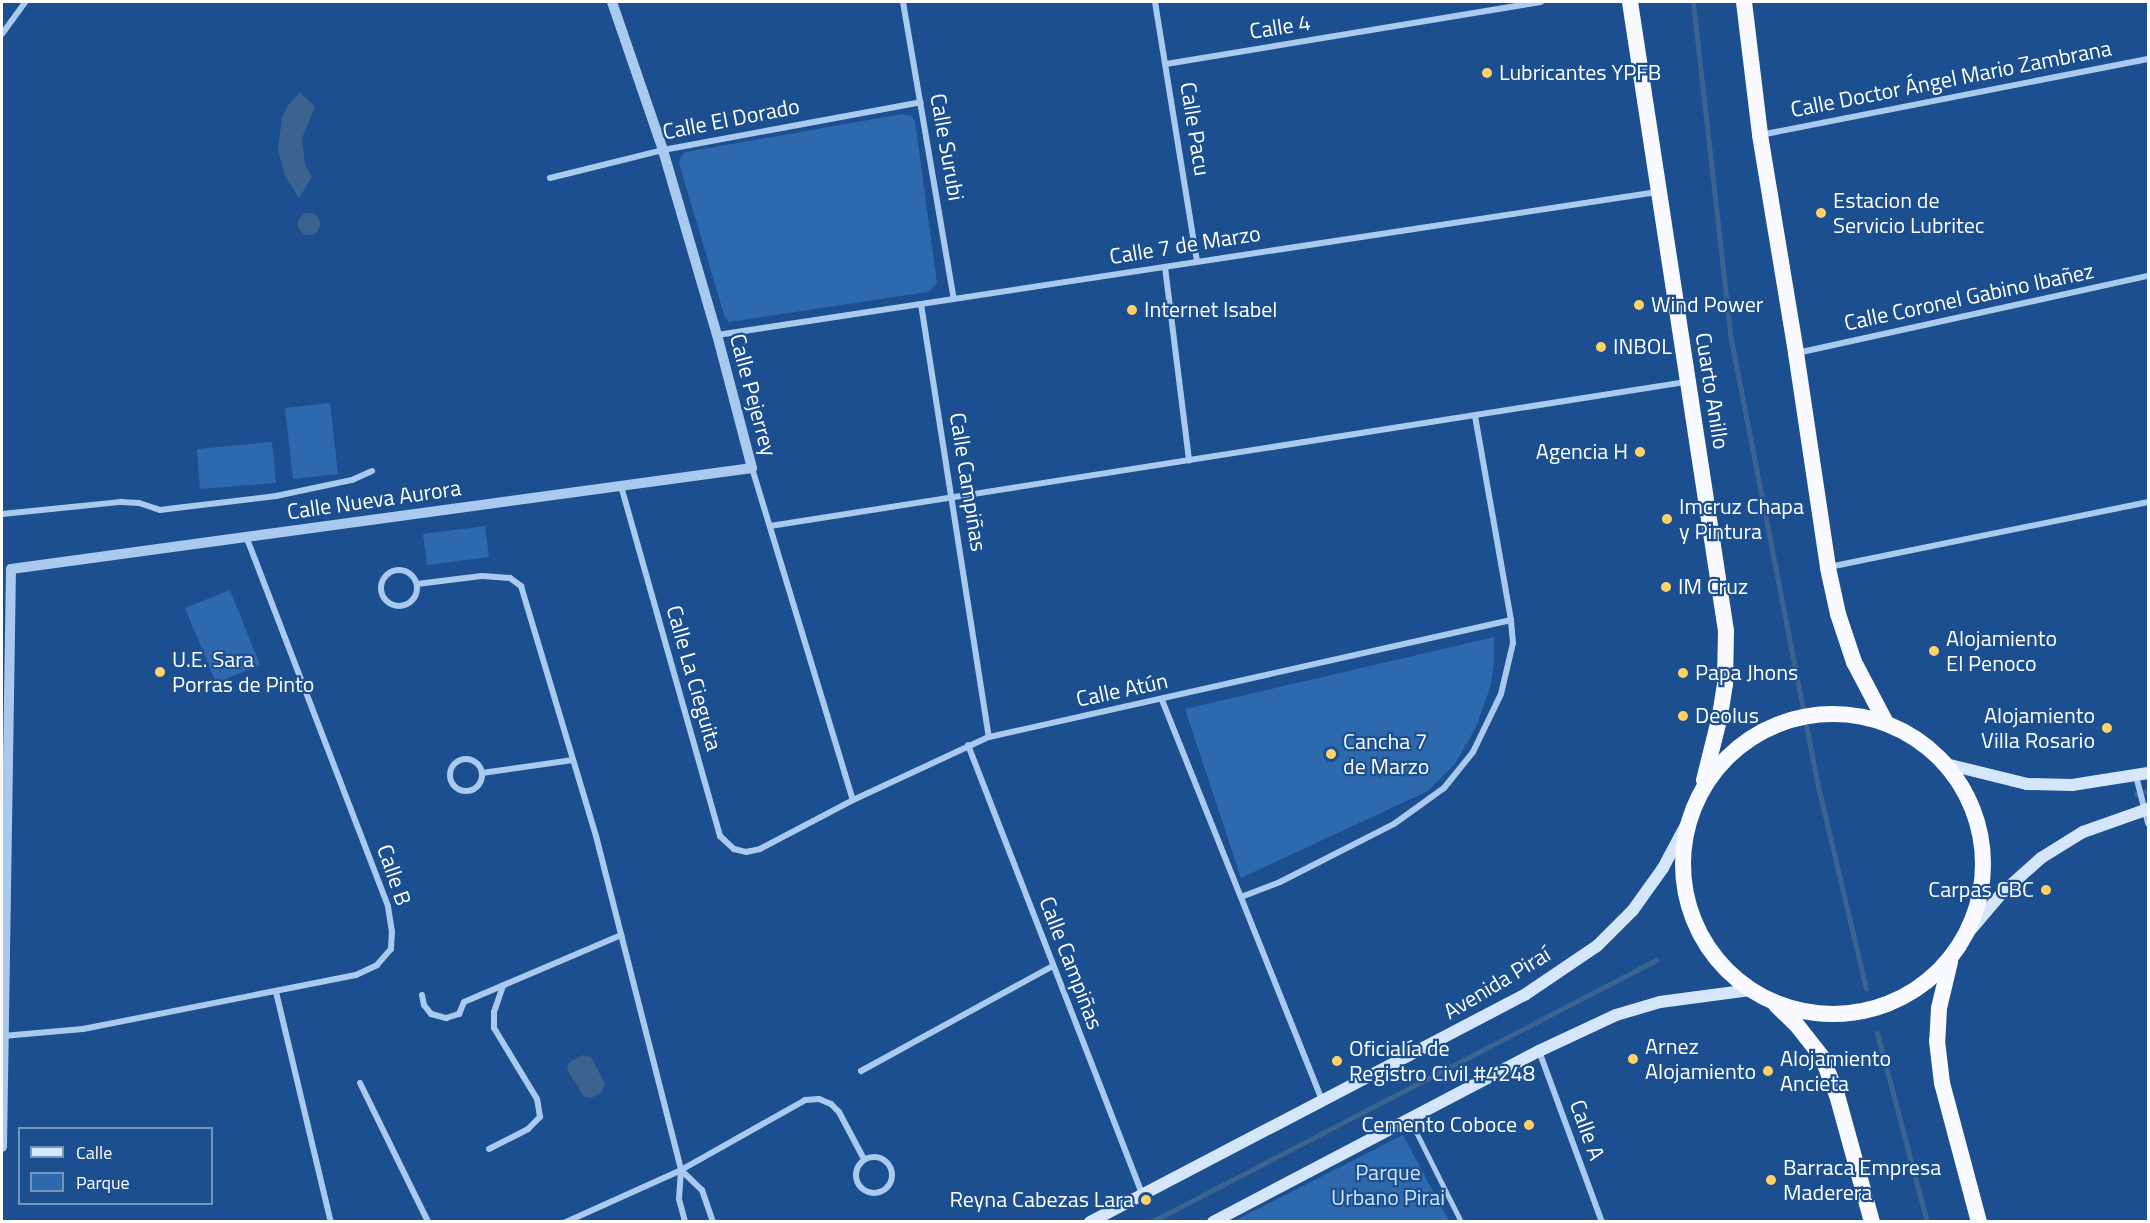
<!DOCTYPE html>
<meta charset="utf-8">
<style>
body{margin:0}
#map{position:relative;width:2150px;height:1223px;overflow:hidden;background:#1b4f8f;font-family:"Titillium Web",sans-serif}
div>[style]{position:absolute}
.green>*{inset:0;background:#2e69ad}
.water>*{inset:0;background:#3c6290}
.round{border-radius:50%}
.stream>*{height:5px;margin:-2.5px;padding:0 2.5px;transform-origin:2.5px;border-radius:2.5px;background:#3c6290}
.pedestrian>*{height:5px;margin:-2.5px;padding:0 2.5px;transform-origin:2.5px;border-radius:2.5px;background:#a9c9ee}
.minor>*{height:6px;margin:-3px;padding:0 3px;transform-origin:3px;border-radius:3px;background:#a9c9ee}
.minor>.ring{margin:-3px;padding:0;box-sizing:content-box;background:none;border:6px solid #a9c9ee;border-radius:50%}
.tertiary>*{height:10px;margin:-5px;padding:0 5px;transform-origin:5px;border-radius:5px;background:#a9c9ee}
.secondary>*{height:12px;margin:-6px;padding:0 6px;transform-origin:6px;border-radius:6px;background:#d6e6fa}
.trunk>*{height:16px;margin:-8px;padding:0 8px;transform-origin:8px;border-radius:8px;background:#f8faff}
.trunk>.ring{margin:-8px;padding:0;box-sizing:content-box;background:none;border:16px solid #f8faff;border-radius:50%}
.dots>*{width:16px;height:16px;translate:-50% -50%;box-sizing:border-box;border:3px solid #1b4f8f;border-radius:50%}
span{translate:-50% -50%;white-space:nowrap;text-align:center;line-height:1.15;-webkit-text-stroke:4.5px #1b4f8f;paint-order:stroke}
.street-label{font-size:22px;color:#fff}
.poi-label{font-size:22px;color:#fff}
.left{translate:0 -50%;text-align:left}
.right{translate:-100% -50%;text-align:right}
.park-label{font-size:22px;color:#cfe3fa}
.frame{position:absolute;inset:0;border:3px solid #fff;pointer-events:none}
.legend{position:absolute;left:18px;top:1127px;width:195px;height:78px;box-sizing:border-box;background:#1b4f8f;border:2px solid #7695bc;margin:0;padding:8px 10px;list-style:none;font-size:18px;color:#fff}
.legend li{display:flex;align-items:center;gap:12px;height:30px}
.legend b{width:30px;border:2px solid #7695bc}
</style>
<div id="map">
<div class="green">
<div style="clip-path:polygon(902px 114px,911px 116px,915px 121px,937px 283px,932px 289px,927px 292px,729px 322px,725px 318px,679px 163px,681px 156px,686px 152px)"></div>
<div style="clip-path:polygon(330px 403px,338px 474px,293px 479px,285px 408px)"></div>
<div style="clip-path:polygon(272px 442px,276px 483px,200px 489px,197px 449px)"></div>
<div style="clip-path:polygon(485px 526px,489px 557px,427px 565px,423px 534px)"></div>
<div style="clip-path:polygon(230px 590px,260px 665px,216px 683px,185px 608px)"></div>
<div style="clip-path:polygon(1494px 637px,1494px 661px,1491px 685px,1476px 727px,1455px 764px,1428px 791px,1241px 878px,1185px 709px)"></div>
<div style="clip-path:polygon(1403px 1135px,1449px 1221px,1234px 1221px)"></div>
</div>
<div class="water">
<div style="clip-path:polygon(300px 92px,315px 107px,302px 138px,305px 165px,312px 177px,299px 198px,285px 176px,278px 150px,282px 118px,288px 105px)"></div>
<div class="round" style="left:298px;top:213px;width:22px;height:22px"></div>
<div style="clip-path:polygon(583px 1055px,591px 1057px,605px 1084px,601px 1093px,591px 1098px,584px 1097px,567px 1069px,569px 1062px)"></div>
</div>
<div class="stream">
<div style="left:1693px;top:2px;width:334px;rotate:83.6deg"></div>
<div style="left:1730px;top:334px;width:465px;rotate:79deg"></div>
<div style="left:1819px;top:790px;width:204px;rotate:76.7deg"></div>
<div style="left:2136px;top:794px;width:12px;rotate:-14deg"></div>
<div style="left:1877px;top:1033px;width:196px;rotate:75.2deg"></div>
<div style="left:1151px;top:1222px;width:569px;rotate:-27.42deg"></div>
</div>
<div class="pedestrian">
<div style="left:1410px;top:1120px;width:114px;rotate:63.4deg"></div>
</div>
<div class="minor">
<div style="left:903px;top:2px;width:301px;rotate:80.3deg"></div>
<div style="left:1155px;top:2px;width:263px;rotate:80.8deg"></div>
<div style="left:2px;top:34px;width:39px;rotate:-54deg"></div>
<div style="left:1166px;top:64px;width:380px;rotate:-9.4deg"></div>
<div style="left:1760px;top:135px;width:395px;rotate:-11.1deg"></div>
<div style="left:550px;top:178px;width:116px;rotate:-13.9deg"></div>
<div style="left:663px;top:150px;width:262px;rotate:-10.5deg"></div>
<div style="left:1165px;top:267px;width:195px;rotate:82.9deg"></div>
<div style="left:921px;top:304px;width:438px;rotate:81.1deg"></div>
<div style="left:717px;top:335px;width:951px;rotate:-8.65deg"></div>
<div style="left:1797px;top:353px;width:359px;rotate:-12.4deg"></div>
<div style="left:752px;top:468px;width:347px;rotate:73.1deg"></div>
<div style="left:621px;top:486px;width:364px;rotate:74.2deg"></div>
<div style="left:720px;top:836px;width:19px;rotate:43deg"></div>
<div style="left:734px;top:849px;width:12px;rotate:14deg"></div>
<div style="left:746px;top:852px;width:14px;rotate:-12deg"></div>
<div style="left:760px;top:849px;width:105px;rotate:-27.8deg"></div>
<div style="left:853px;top:800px;width:150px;rotate:-24.9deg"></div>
<div style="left:989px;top:737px;width:535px;rotate:-12.63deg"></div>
<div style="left:2px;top:514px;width:120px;rotate:-5.8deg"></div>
<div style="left:121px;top:502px;width:18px;rotate:3deg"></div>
<div style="left:139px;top:503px;width:22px;rotate:18deg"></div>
<div style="left:160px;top:510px;width:16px;rotate:-7deg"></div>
<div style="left:176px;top:508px;width:101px;rotate:-6.8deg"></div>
<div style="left:276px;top:496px;width:78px;rotate:-11.9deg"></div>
<div style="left:352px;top:480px;width:22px;rotate:-24deg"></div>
<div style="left:770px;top:526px;width:926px;rotate:-8.94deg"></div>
<div style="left:1829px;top:567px;width:326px;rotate:-11.5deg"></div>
<div class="ring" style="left:381px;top:570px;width:30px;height:30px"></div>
<div style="left:417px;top:584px;width:65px;rotate:-7deg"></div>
<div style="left:482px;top:576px;width:28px;rotate:4deg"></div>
<div style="left:510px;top:578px;width:14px;rotate:36deg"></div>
<div style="left:521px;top:586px;width:261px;rotate:73.3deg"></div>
<div style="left:596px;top:836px;width:345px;rotate:75.7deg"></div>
<div style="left:681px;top:1170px;width:29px;rotate:94deg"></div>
<div style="left:679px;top:1199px;width:24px;rotate:75deg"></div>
<div style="left:1162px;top:700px;width:432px;rotate:68.2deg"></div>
<div style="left:968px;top:745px;width:482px;rotate:68.8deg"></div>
<div class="ring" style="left:450px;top:759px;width:26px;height:26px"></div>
<div style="left:482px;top:773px;width:92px;rotate:-8.1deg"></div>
<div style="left:2136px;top:776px;width:49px;rotate:75.7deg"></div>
<div style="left:1241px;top:897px;width:42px;rotate:-21deg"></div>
<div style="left:1280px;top:882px;width:128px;rotate:-27deg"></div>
<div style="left:1394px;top:824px;width:62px;rotate:-35.8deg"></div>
<div style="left:1444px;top:788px;width:46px;rotate:-51.1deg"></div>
<div style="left:1473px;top:752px;width:64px;rotate:-64.2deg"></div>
<div style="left:1501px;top:694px;width:52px;rotate:-76.8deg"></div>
<div style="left:1513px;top:643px;width:23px;rotate:-95deg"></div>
<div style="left:1511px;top:620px;width:208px;rotate:-100deg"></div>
<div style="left:276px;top:992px;width:236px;rotate:76.6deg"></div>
<div style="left:422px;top:995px;width:10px;rotate:79deg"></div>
<div style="left:424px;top:1005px;width:11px;rotate:52deg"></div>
<div style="left:431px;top:1014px;width:16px;rotate:15deg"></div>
<div style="left:446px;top:1018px;width:14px;rotate:-17deg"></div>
<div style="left:459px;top:1014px;width:13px;rotate:-67deg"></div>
<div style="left:464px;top:1002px;width:171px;rotate:-23.1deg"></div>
<div style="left:3px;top:1036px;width:80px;rotate:-5deg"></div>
<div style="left:83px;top:1029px;width:278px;rotate:-11.2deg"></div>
<div style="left:356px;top:975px;width:23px;rotate:-25deg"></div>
<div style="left:377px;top:965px;width:21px;rotate:-49deg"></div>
<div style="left:391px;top:949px;width:17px;rotate:-87deg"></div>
<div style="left:392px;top:932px;width:26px;rotate:-99deg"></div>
<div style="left:388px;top:906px;width:395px;rotate:-111deg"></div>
<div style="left:1539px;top:1051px;width:182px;rotate:69.8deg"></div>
<div style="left:861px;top:1071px;width:219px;rotate:-28.7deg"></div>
<div style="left:360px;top:1083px;width:155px;rotate:63.9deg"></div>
<div style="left:489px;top:1149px;width:44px;rotate:-27.1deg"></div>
<div style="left:528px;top:1129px;width:17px;rotate:-45deg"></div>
<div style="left:540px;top:1117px;width:18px;rotate:-99deg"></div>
<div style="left:537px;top:1099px;width:83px;rotate:-121.2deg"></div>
<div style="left:494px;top:1028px;width:16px;rotate:-90deg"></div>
<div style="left:494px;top:1012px;width:28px;rotate:-71deg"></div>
<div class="ring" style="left:856px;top:1157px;width:30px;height:30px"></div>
<div style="left:681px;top:1170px;width:29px;rotate:44deg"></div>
<div style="left:702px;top:1190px;width:34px;rotate:71deg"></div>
<div style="left:566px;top:1222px;width:126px;rotate:-24.3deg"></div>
<div style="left:681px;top:1170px;width:142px;rotate:-29.4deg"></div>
<div style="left:805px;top:1100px;width:14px;rotate:-4deg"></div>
<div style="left:819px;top:1099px;width:13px;rotate:23deg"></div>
<div style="left:831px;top:1104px;width:11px;rotate:45deg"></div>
<div style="left:839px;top:1112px;width:53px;rotate:62deg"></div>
</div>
<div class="tertiary">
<div style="left:2px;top:1147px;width:578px;rotate:-89.11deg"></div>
<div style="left:11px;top:569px;width:748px;rotate:-7.76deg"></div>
<div style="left:752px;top:468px;width:138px;rotate:-104.7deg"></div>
<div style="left:717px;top:335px;width:193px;rotate:-106.3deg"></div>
<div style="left:663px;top:150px;width:157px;rotate:-109deg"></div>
</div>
<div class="secondary">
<div style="left:1946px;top:764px;width:83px;rotate:13.9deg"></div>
<div style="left:2027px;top:784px;width:45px;rotate:1.3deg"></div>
<div style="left:2072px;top:785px;width:77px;rotate:-9deg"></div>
<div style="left:1967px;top:934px;width:54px;rotate:-49.5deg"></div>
<div style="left:2002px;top:893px;width:52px;rotate:-41.9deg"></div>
<div style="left:2041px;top:858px;width:49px;rotate:-31.8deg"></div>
<div style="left:2083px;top:832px;width:69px;rotate:-19.5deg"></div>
<div style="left:1090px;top:1222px;width:492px;rotate:-27.6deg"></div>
<div style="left:1526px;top:994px;width:86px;rotate:-34.1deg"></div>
<div style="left:1597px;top:946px;width:51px;rotate:-45deg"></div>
<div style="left:1633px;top:910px;width:52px;rotate:-54.5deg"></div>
<div style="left:1663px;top:868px;width:49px;rotate:-61.9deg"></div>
<div style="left:1213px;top:1222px;width:368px;rotate:-27.7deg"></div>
<div style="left:1539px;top:1051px;width:85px;rotate:-25.1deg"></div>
<div style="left:1616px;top:1015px;width:46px;rotate:-16.5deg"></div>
<div style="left:1660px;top:1002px;width:91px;rotate:-7.6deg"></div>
</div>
<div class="trunk">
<div style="left:1630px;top:2px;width:636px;rotate:81.32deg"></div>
<div style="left:1726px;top:631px;width:53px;rotate:91.1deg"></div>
<div style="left:1725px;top:684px;width:36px;rotate:99deg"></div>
<div style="left:1719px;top:720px;width:62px;rotate:104deg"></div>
<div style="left:1744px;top:2px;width:134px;rotate:83.1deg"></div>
<div style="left:1760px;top:135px;width:221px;rotate:80.6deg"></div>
<div style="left:1796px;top:353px;width:217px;rotate:81.5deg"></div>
<div style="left:1828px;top:568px;width:47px;rotate:77.7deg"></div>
<div style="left:1838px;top:614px;width:51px;rotate:71.6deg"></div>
<div style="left:1854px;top:662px;width:69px;rotate:62.3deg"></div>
<div class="ring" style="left:1683px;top:714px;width:284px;height:284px"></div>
<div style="left:1950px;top:962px;width:47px;rotate:103.4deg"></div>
<div style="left:1939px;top:1008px;width:33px;rotate:93deg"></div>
<div style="left:1937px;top:1041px;width:42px;rotate:83.2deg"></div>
<div style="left:1942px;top:1083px;width:144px;rotate:75.1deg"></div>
<div style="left:1776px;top:1005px;width:28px;rotate:44deg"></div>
<div style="left:1796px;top:1024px;width:42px;rotate:51.8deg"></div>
<div style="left:1822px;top:1057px;width:41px;rotate:68.5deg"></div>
<div style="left:1837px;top:1095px;width:132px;rotate:74.6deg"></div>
</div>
<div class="dots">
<div style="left:1487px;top:73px;background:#ffd166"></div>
<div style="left:1821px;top:213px;background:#ffd166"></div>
<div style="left:1639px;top:305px;background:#ffd166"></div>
<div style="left:1132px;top:310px;background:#ffd166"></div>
<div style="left:1601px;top:347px;background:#ffd166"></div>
<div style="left:1640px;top:452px;background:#ffd166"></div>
<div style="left:1667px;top:519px;background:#ffd166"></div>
<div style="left:1666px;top:587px;background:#ffd166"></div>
<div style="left:1934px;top:651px;background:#ffd166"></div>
<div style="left:160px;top:672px;background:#ffd166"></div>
<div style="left:1683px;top:673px;background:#ffd166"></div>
<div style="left:1683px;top:716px;background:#ffd166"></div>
<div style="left:2107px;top:728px;background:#ffd166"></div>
<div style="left:1331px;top:754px;background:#ffd166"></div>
<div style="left:2046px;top:890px;background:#ffd166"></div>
<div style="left:1633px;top:1059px;background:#ffd166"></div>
<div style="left:1337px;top:1061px;background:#ffd166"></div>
<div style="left:1768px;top:1071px;background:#ffd166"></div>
<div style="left:1529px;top:1125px;background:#ffd166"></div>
<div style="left:1771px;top:1180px;background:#ffd166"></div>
<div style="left:1146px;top:1200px;background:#ffd166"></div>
</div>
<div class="street-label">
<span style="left:1280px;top:27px;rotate:-9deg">Calle 4</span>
<span style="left:1951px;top:79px;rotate:-11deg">Calle Doctor Ángel Mario Zambrana</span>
<span style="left:731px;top:119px;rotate:-11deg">Calle El Dorado</span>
<span style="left:1195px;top:129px;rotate:81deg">Calle Pacu</span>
<span style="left:947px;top:147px;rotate:80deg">Calle Surubi</span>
<span style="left:1185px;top:245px;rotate:-9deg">Calle 7 de Marzo</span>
<span style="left:1969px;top:297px;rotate:-12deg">Calle Coronel Gabino Ibañez</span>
<span style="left:1712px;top:391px;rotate:81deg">Cuarto Anillo</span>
<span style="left:753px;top:395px;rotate:75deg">Calle Pejerrey</span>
<span style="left:968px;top:482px;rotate:81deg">Calle Campiñas</span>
<span style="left:374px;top:500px;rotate:-8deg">Calle Nueva Aurora</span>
<span style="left:694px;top:678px;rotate:74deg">Calle La Cieguita</span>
<span style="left:1122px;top:690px;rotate:-12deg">Calle Atún</span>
<span style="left:394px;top:875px;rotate:71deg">Calle B</span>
<span style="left:1071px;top:963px;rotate:69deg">Calle Campiñas</span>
<span style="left:1497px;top:983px;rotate:-31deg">Avenida Piraí</span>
<span style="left:1587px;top:1130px;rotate:70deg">Calle A</span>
</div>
<div class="poi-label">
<span class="left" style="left:1499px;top:73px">Lubricantes YPFB</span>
<span class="left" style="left:1833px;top:213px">Estacion de<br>Servicio Lubritec</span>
<span class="left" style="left:1651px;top:305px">Wind Power</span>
<span class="left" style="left:1144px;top:310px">Internet Isabel</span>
<span class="left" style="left:1613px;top:347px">INBOL</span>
<span class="right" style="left:1628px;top:452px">Agencia H</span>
<span class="left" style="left:1679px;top:519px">Imcruz Chapa<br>y Pintura</span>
<span class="left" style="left:1678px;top:587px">IM Cruz</span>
<span class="left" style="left:1946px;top:651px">Alojamiento<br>El Penoco</span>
<span class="left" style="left:172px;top:672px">U.E. Sara<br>Porras de Pinto</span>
<span class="left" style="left:1695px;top:673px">Papa Jhons</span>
<span class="right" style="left:2095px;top:728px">Alojamiento<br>Villa Rosario</span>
<span class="left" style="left:1695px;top:716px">Deolus</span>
<span class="left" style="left:1343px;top:754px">Cancha 7<br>de Marzo</span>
<span class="right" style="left:2034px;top:890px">Carpas CBC</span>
<span class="left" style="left:1645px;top:1059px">Arnez<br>Alojamiento</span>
<span class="left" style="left:1349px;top:1061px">Oficialía de<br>Registro Civil #4248</span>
<span class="left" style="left:1780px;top:1071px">Alojamiento<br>Ancieta</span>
<span class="right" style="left:1517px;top:1125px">Cemento Coboce</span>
<span class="left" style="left:1783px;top:1180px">Barraca Empresa<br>Maderera</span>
<span class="right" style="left:1134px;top:1200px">Reyna Cabezas Lara</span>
</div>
<div class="park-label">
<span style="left:1388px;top:1185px">Parque<br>Urbano Pirai</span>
</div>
<div class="frame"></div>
<ul class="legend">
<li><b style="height:8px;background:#d6e6fa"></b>Calle</li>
<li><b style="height:16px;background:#2e69ad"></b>Parque</li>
</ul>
</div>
